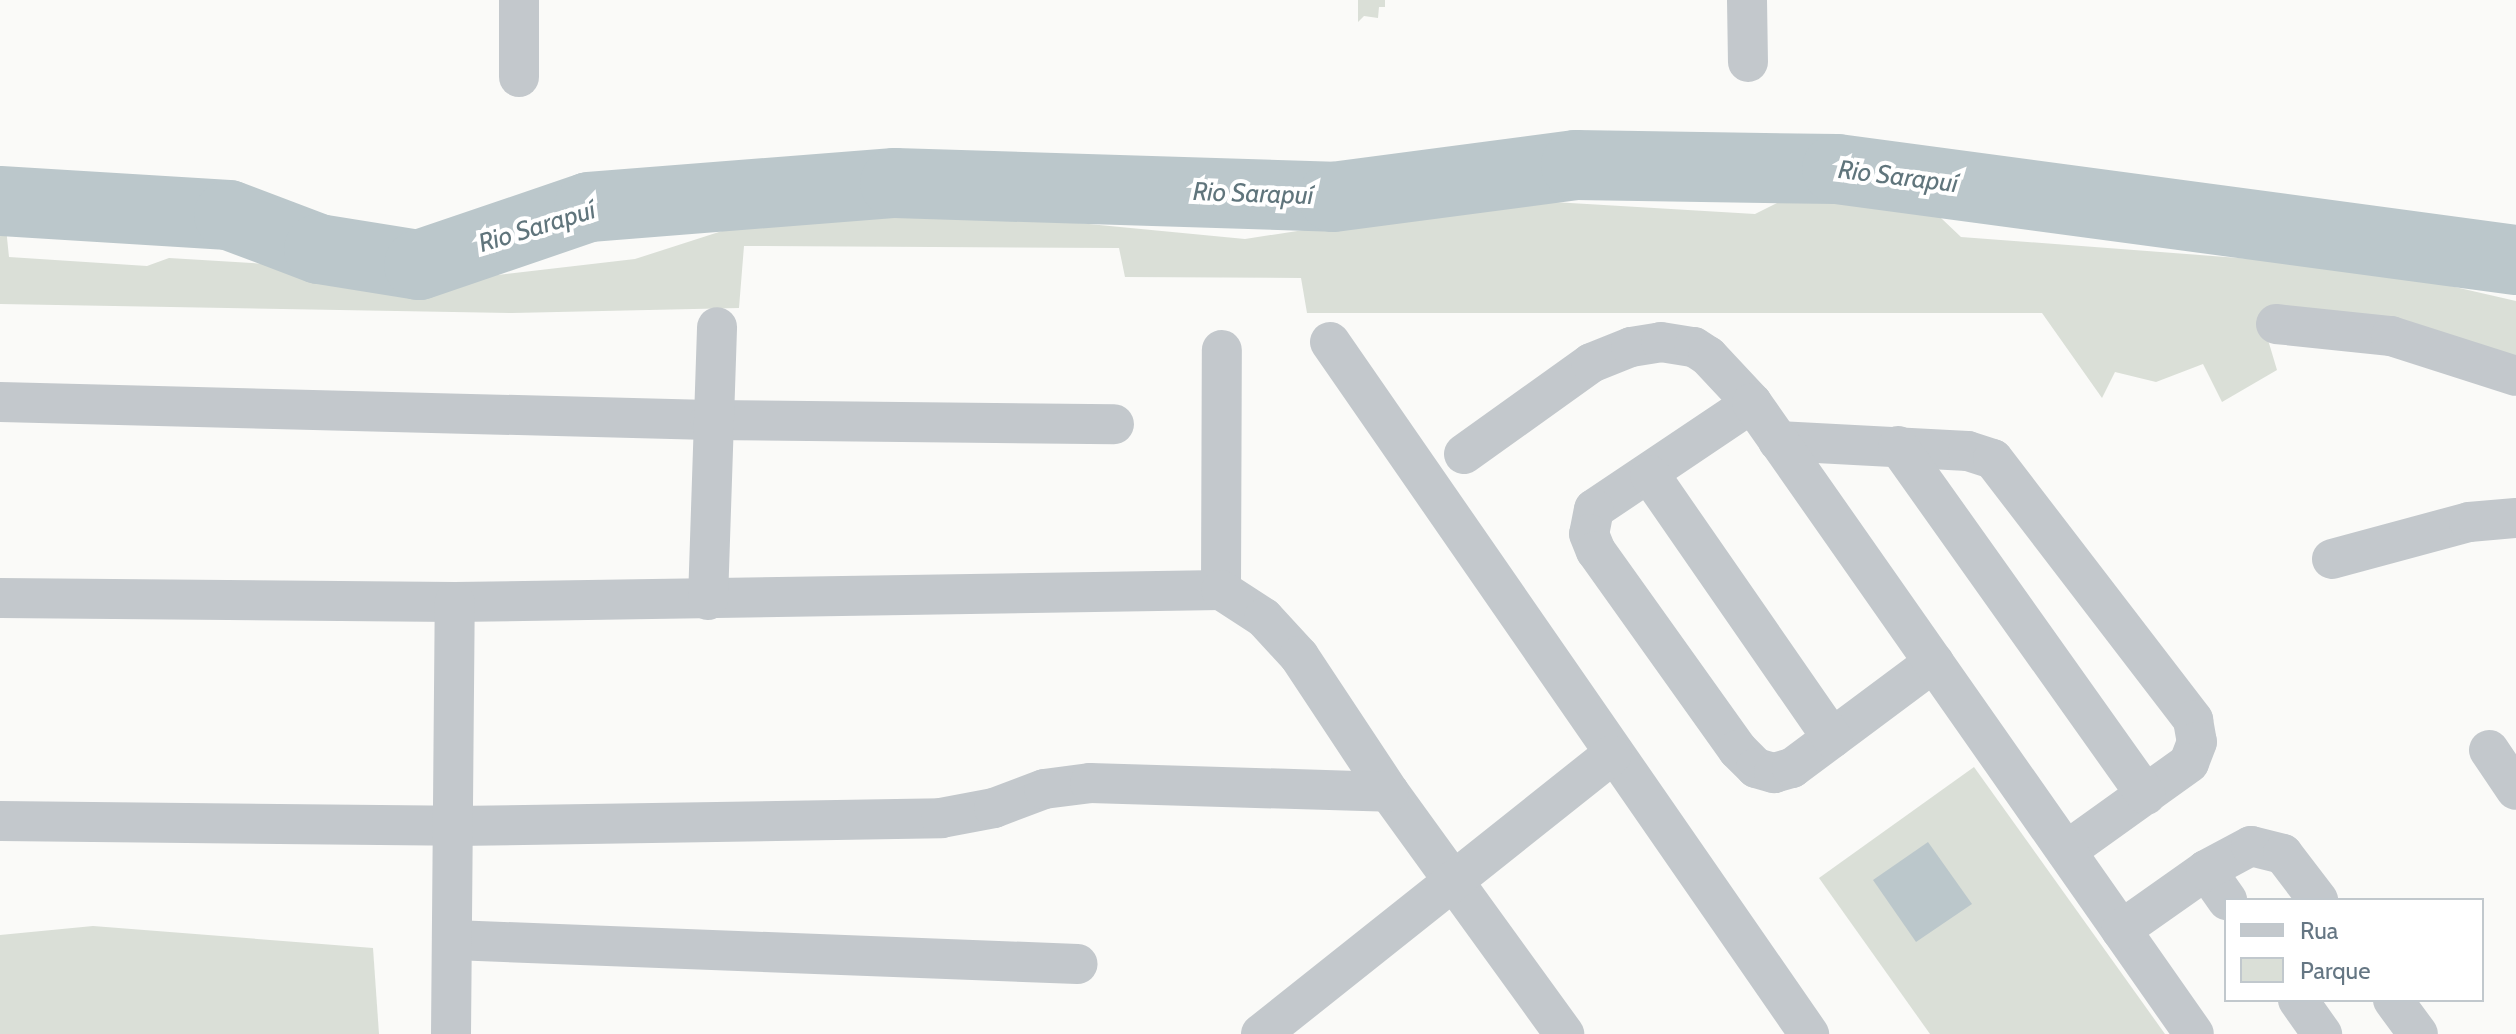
<!DOCTYPE html>
<meta charset="utf-8">
<style>
body{margin:0}
#map{position:relative;width:2516px;height:1034px;overflow:hidden;background:#fafaf8;font-family:Cabin,sans-serif}
div>[style]{position:absolute}
.green>*{inset:0;background:#dadfd7}
.water>*{inset:0;background:#bbc7cb}
.river>*{height:70px;margin:-35px;padding:0 35px;transform-origin:35px;border-radius:35px;background:#bbc7cb}
.minor>*{height:40px;margin:-20px;padding:0 20px;transform-origin:20px;border-radius:20px;background:#c3c8cc}
span{translate:-50% -50%;white-space:nowrap;text-align:center;line-height:1.15;-webkit-text-stroke:8px #fff;paint-order:stroke}
.water-label{font-size:26px;color:#60757c;font-style:italic}
.legend{position:absolute;left:2224px;top:898px;width:260px;height:104px;box-sizing:border-box;background:#fff;border:2px solid #c1c8cd;margin:0;padding:10px 14px;list-style:none;font-size:24px;color:#657683}
.legend li{display:flex;align-items:center;gap:16px;height:40px}
.legend b{width:40px;border:2px solid #c1c8cd}
</style>
<div id="map">
<div class="green">
<div style="clip-path:polygon(1358px 0,1385px 0,1385px 7px,1379px 7px,1378px 18px,1364px 16px,1358px 22px)"></div>
<div style="clip-path:polygon(1815px 184px,1922px 200px,1961px 237px,2372px 268px,2516px 301px,2516px 372px,2260px 313px,2277px 370px,2222px 402px,2203px 364px,2156px 382px,2115px 372px,2102px 398px,2042px 313px,1307px 313px,1301px 278px,1125px 277px,1119px 248px,744px 246px,739px 308px,512px 313px,0 304px,0 227px,6px 228px,9px 257px,147px 266px,169px 258px,481px 277px,635px 259px,775px 214px,942px 210px,1245px 239px,1504px 199px,1755px 214px)"></div>
<div style="clip-path:polygon(1974px 767px,2165px 1034px,1930px 1034px,1819px 878px)"></div>
<div style="clip-path:polygon(93px 926px,373px 948px,379px 1034px,0 1034px,0 935px)"></div>
</div>
<div class="water">
<div style="clip-path:polygon(1928px 842px,1972px 904px,1916px 942px,1873px 880px)"></div>
</div>
<div class="river">
<div style="left:0;top:201px;width:229px;rotate:3.5deg"></div>
<div style="left:229px;top:215px;width:96px;rotate:20.7deg"></div>
<div style="left:319px;top:249px;width:101px;rotate:9.1deg"></div>
<div style="left:419px;top:265px;width:180px;rotate:-18.8deg"></div>
<div style="left:589px;top:207px;width:307px;rotate:-4.5deg"></div>
<div style="left:895px;top:183px;width:438px;rotate:1.8deg"></div>
<div style="left:1333px;top:197px;width:245px;rotate:-7.5deg"></div>
<div style="left:1576px;top:165px;width:261px;rotate:0.9deg"></div>
<div style="left:1837px;top:169px;width:685px;rotate:7.63deg"></div>
</div>
<div class="minor">
<div style="left:1747px;top:0;width:62px;rotate:89.1deg"></div>
<div style="left:519px;top:77px;width:77px;rotate:-90deg"></div>
<div style="left:2276px;top:324px;width:116px;rotate:6deg"></div>
<div style="left:2391px;top:336px;width:131px;rotate:17.7deg"></div>
<div style="left:1330px;top:342px;width:842px;rotate:55.31deg"></div>
<div style="left:0;top:402px;width:710px;rotate:1.45deg"></div>
<div style="left:710px;top:420px;width:404px;rotate:0.6deg"></div>
<div style="left:1752px;top:403px;width:190px;rotate:146.1deg"></div>
<div style="left:1594px;top:509px;width:25px;rotate:101deg"></div>
<div style="left:1589px;top:534px;width:18px;rotate:68deg"></div>
<div style="left:1596px;top:551px;width:244px;rotate:54.5deg"></div>
<div style="left:1738px;top:750px;width:25px;rotate:45deg"></div>
<div style="left:1756px;top:768px;width:19px;rotate:16deg"></div>
<div style="left:1774px;top:773px;width:19px;rotate:-16deg"></div>
<div style="left:1792px;top:768px;width:177px;rotate:-36.7deg"></div>
<div style="left:1778px;top:441px;width:190px;rotate:3deg"></div>
<div style="left:1968px;top:451px;width:26px;rotate:18deg"></div>
<div style="left:1993px;top:459px;width:329px;rotate:52.5deg"></div>
<div style="left:2193px;top:720px;width:22px;rotate:80deg"></div>
<div style="left:2197px;top:742px;width:22px;rotate:111deg"></div>
<div style="left:2189px;top:763px;width:151px;rotate:144.4deg"></div>
<div style="left:1898px;top:446px;width:428px;rotate:54.6deg"></div>
<div style="left:1464px;top:454px;width:156px;rotate:-35.6deg"></div>
<div style="left:1591px;top:363px;width:43px;rotate:-21.8deg"></div>
<div style="left:1631px;top:347px;width:30px;rotate:-9deg"></div>
<div style="left:1661px;top:342px;width:33px;rotate:9deg"></div>
<div style="left:1694px;top:347px;width:17px;rotate:33deg"></div>
<div style="left:1708px;top:356px;width:64px;rotate:46.9deg"></div>
<div style="left:1752px;top:403px;width:770px;rotate:54.99deg"></div>
<div style="left:1650px;top:475px;width:320px;rotate:55.3deg"></div>
<div style="left:2332px;top:559px;width:142px;rotate:-15.1deg"></div>
<div style="left:2469px;top:522px;width:47px;rotate:-4.9deg"></div>
<div style="left:1221px;top:590px;width:240px;rotate:-89.8deg"></div>
<div style="left:0;top:598px;width:455px;rotate:0.5deg"></div>
<div style="left:455px;top:602px;width:766px;rotate:-0.9deg"></div>
<div style="left:1221px;top:590px;width:51px;rotate:33.1deg"></div>
<div style="left:1264px;top:618px;width:52px;rotate:47.4deg"></div>
<div style="left:1299px;top:656px;width:163px;rotate:56.5deg"></div>
<div style="left:1389px;top:792px;width:299px;rotate:54.1deg"></div>
<div style="left:708px;top:600px;width:273px;rotate:-88.1deg"></div>
<div style="left:2489px;top:750px;width:48px;rotate:56deg"></div>
<div style="left:0;top:821px;width:455px;rotate:0.6deg"></div>
<div style="left:455px;top:826px;width:486px;rotate:-0.9deg"></div>
<div style="left:941px;top:818px;width:54px;rotate:-10.7deg"></div>
<div style="left:994px;top:808px;width:53px;rotate:-20.8deg"></div>
<div style="left:1044px;top:789px;width:46px;rotate:-7.4deg"></div>
<div style="left:1090px;top:783px;width:299px;rotate:1.7deg"></div>
<div style="left:2206px;top:870px;width:37px;rotate:55deg"></div>
<div style="left:2121px;top:930px;width:104px;rotate:-35.2deg"></div>
<div style="left:2206px;top:870px;width:51px;rotate:-28.1deg"></div>
<div style="left:2251px;top:846px;width:33px;rotate:14deg"></div>
<div style="left:2283px;top:854px;width:58px;rotate:52.7deg"></div>
<div style="left:453px;top:940px;width:625px;rotate:2.2deg"></div>
<div style="left:2298px;top:1000px;width:42px;rotate:54.8deg"></div>
<div style="left:2393px;top:1000px;width:42px;rotate:53.7deg"></div>
<div style="left:451px;top:1034px;width:432px;rotate:-89.5deg"></div>
<div style="left:1261px;top:1034px;width:448px;rotate:-38.5deg"></div>
</div>
<div class="water-label">
<span style="left:1898px;top:177px;rotate:7deg">Rio Sarapuí</span>
<span style="left:1253px;top:194px;rotate:2deg">Rio Sarapuí</span>
<span style="left:537px;top:227px;rotate:-17deg">Rio Sarapuí</span>
</div>
<ul class="legend">
<li><b style="height:10px;background:#c3c8cc"></b>Rua</li>
<li><b style="height:22px;background:#dadfd7"></b>Parque</li>
</ul>
</div>
